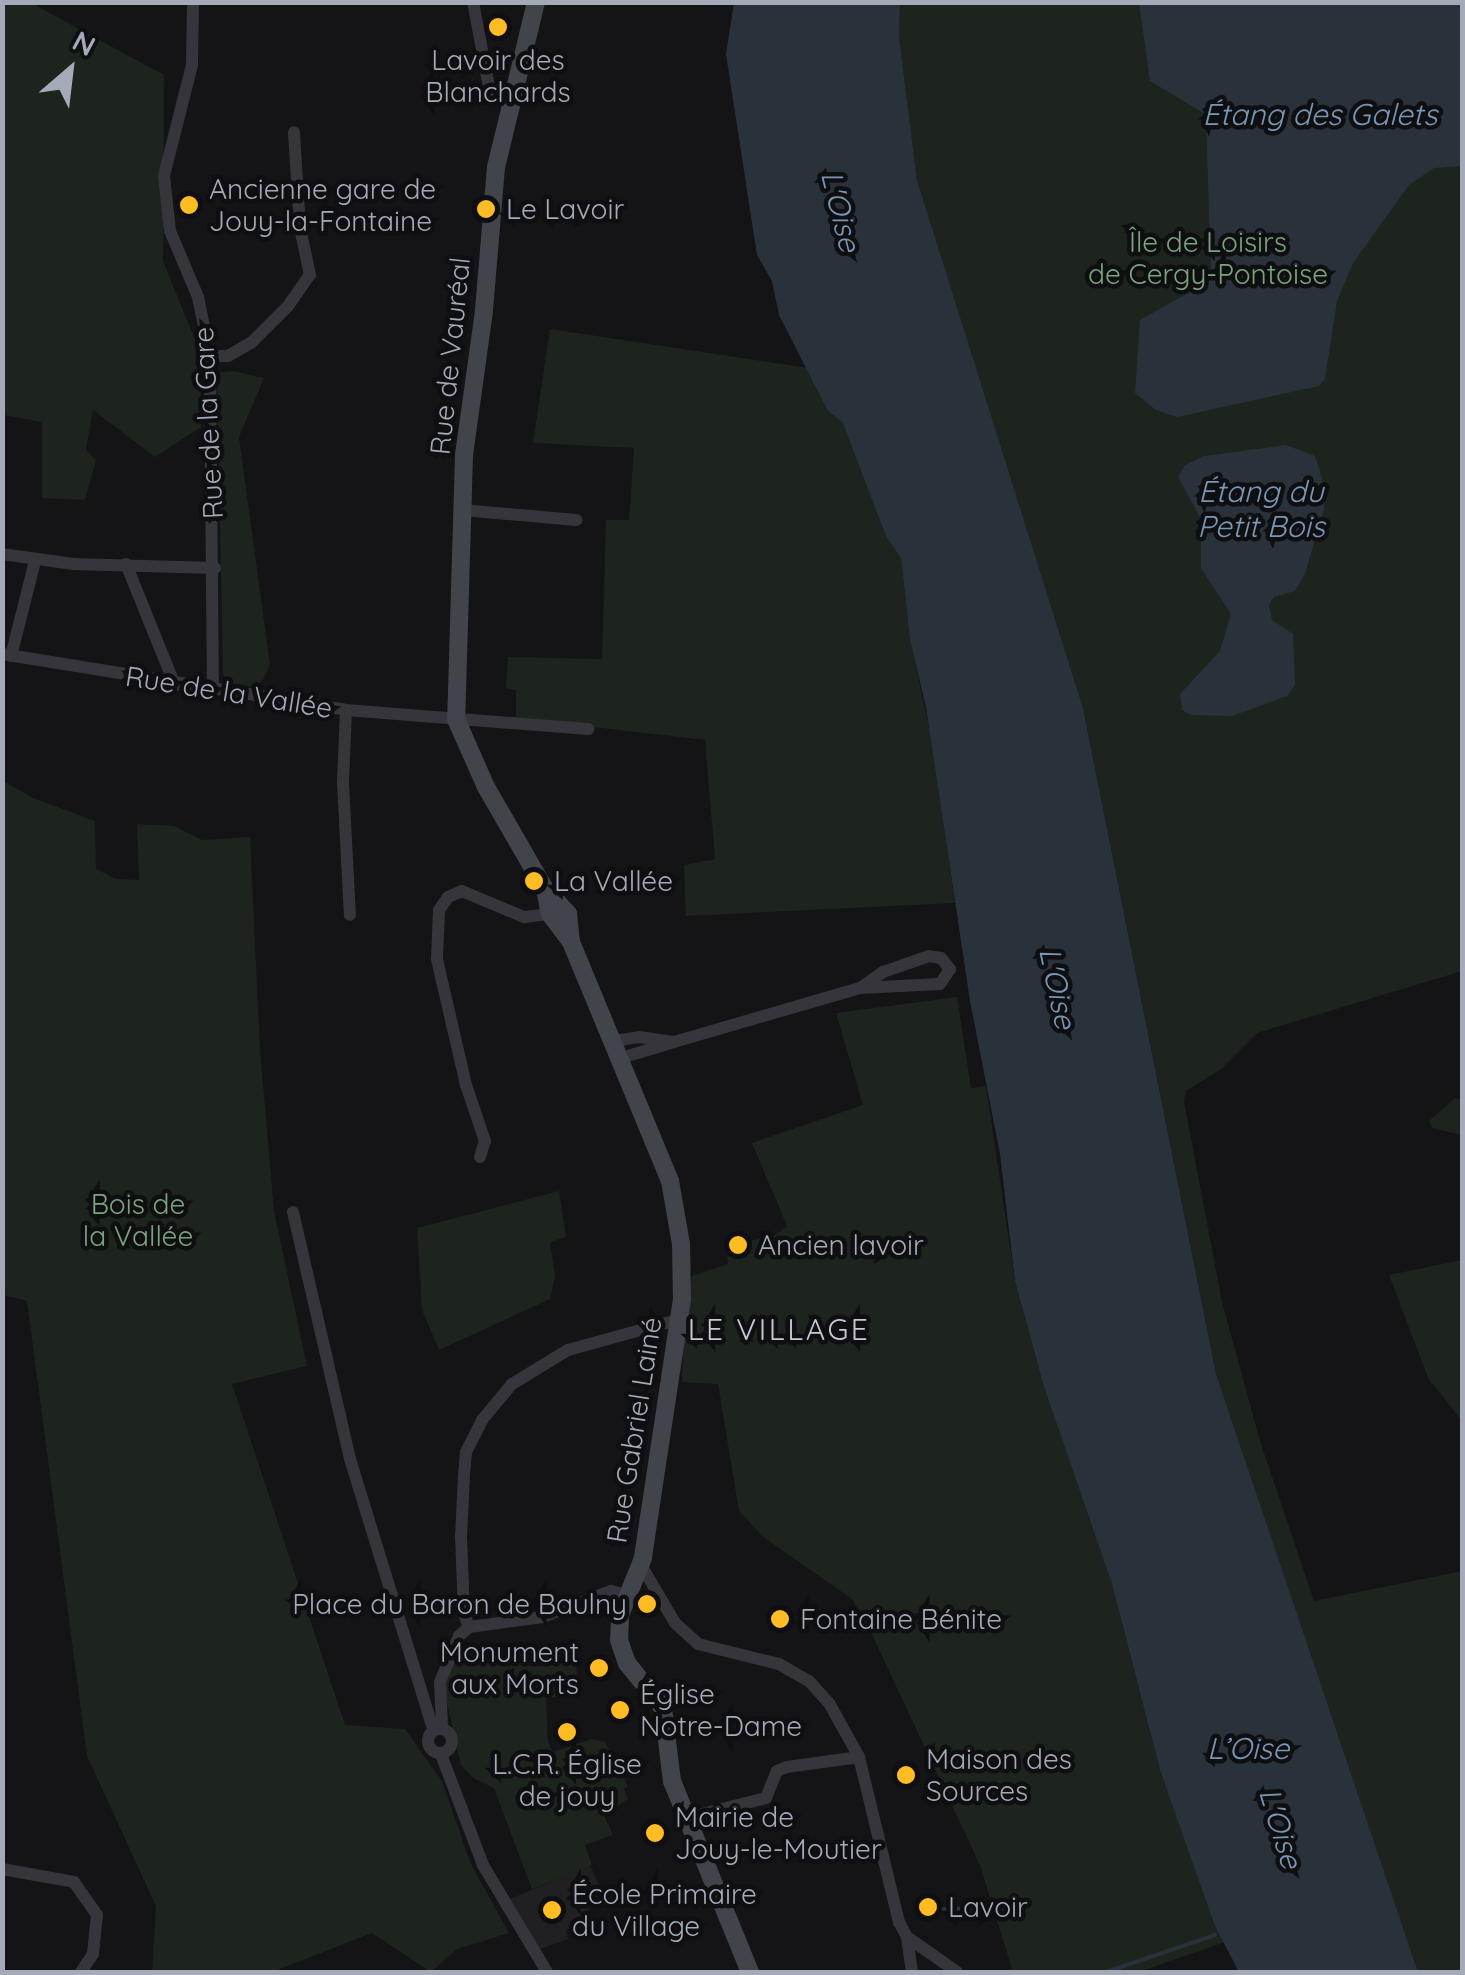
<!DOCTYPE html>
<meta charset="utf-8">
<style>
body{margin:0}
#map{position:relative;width:1465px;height:1975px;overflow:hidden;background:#141416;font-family:Quicksand,sans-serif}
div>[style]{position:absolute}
.built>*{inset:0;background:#202023}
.green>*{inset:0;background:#1c241d}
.water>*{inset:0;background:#29323b}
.stream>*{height:4px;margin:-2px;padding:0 2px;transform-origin:2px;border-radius:2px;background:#29323b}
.street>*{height:12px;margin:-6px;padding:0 6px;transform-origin:6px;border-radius:6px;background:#35353b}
.street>.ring{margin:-6px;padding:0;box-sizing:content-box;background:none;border:12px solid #35353b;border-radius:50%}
.secondary>*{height:18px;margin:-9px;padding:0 9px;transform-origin:9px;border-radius:9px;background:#42444c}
.dots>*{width:28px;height:28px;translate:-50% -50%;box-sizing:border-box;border:5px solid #0f0f11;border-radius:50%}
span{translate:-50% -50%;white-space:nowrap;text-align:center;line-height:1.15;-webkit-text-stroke:9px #0f0f11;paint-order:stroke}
.poi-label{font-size:28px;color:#a4aab8}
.left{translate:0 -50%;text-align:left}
.right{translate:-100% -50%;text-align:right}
.park-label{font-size:28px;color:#7aa47e}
.street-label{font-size:28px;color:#a4aab8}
.water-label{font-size:30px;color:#7897b6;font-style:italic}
.neighbourhood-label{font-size:30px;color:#c6c9d3;letter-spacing:2.5px}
.frame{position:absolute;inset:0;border:5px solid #a4aab8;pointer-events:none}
.north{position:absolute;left:20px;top:20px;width:100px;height:100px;-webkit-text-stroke:8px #0f0f11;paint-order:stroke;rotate:28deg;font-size:28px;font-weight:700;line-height:40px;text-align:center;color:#a4aab8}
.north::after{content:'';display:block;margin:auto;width:35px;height:45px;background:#a4aab8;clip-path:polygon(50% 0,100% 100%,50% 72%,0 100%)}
</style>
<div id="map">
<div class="built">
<div style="clip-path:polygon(590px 1865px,601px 1889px,582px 1921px,566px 1930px,568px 1939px,540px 1949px,510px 1899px)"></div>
</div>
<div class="green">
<div style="clip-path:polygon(2px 3px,31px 3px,164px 75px,163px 261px,200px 352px,201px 427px,155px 457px,93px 410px,86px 450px,96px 460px,85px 500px,42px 498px,42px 422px,3px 415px)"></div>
<div style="clip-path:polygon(900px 3px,1462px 3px,1462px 971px,1257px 1033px,1221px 1069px,1186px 1091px,1184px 1101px,1222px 1302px,1260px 1441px,1314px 1601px,1462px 1571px,1462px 1972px,1418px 1972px,1216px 1374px,1083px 708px,917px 180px,899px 37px)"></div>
<div style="clip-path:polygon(550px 329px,808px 368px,828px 411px,843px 423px,901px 558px,910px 640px,931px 736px,955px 903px,686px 916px,684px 865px,715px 859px,705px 740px,516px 718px,516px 690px,506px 688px,508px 657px,602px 659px,606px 520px,629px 520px,634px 448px,533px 443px)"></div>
<div style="clip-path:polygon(233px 371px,264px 378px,239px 437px,270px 665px,259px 687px,230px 684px,223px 674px,217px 373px)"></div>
<div style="clip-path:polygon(3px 781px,33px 798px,95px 821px,96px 869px,116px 879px,139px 880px,137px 824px,174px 826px,202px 840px,250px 837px,260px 1050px,274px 1211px,307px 1366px,232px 1384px,345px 1725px,405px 1729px,442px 1781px,470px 1862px,509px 1933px,457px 1949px,431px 1972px,372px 1933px,272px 1972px,152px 1972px,156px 1906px,87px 1756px,27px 1301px,3px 1295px)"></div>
<div style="clip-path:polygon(957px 997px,971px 1088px,986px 1086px,1015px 1281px,1044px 1387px,1112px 1584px,1160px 1770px,1225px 1942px,1139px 1972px,1013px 1972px,980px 1865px,867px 1624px,852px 1599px,762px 1536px,739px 1511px,718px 1384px,682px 1382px,684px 1314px,692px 1276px,728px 1264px,727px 1257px,751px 1252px,750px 1241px,774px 1236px,787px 1226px,752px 1143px,863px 1105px,836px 1013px)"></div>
<div style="clip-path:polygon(1455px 1098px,1462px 1100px,1462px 1135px,1432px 1128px,1429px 1121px)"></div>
<div style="clip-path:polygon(559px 1191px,566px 1237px,550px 1242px,555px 1277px,550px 1299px,439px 1350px,422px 1310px,417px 1228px)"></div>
<div style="clip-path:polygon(1462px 1260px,1462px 1421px,1428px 1378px,1389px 1275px)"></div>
<div style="clip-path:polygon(576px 1657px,578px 1692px,546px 1699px,548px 1742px,553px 1752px,592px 1739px,605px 1742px,628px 1786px,624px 1789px,628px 1799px,604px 1815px,613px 1835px,585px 1845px,592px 1865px,532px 1889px,494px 1788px,473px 1778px,461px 1765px,444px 1690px,453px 1663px,520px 1661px,521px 1666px,548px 1666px)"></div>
</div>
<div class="water">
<div style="clip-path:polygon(734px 3px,900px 3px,899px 37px,917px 180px,1083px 708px,1216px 1374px,1418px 1972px,1239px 1972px,1215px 1926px,1160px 1770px,1112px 1584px,1044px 1387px,1015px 1281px,1000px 1154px,970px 1001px,926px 707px,910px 640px,901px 558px,886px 536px,843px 423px,828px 411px,779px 315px,772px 281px,757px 255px,726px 54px)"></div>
<div style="clip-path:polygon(1139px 3px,1462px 3px,1462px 166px,1434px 168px,1409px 185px,1353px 263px,1337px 301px,1325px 379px,1319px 386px,1177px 417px,1156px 410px,1135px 393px,1140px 320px,1204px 284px,1211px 273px,1206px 119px,1202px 112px,1150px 81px)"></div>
<div style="clip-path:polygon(1286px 445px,1315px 456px,1325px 488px,1324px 509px,1305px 574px,1295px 591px,1274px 597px,1269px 605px,1272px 620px,1293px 634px,1295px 685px,1287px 696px,1232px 716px,1191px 715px,1182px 710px,1180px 694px,1220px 651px,1231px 614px,1201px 568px,1201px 519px,1178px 477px,1185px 465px,1204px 456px)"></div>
</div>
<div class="stream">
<div style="left:942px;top:1909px;width:58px;rotate:-1deg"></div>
<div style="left:1106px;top:1972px;width:115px;rotate:-18.7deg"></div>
</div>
<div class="street">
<div style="left:193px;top:2px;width:63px;rotate:90.9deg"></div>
<div style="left:192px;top:65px;width:114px;rotate:104.2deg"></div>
<div style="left:164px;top:176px;width:55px;rotate:83.8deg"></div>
<div style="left:170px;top:231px;width:72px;rotate:67deg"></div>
<div style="left:198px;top:297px;width:60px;rotate:78.5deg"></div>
<div style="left:210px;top:356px;width:335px;rotate:89.5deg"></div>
<div style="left:473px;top:2px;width:86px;rotate:79.3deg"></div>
<div style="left:489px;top:87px;width:29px;rotate:41deg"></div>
<div style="left:210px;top:356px;width:18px"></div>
<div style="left:228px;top:356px;width:28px;rotate:-30deg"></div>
<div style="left:252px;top:342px;width:51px;rotate:-45deg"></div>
<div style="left:288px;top:306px;width:38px;rotate:-55deg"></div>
<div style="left:310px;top:275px;width:48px;rotate:-102deg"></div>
<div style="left:300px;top:228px;width:96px;rotate:-93.6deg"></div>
<div style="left:462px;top:510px;width:115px;rotate:5deg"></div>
<div style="left:2px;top:554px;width:72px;rotate:8deg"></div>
<div style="left:73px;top:564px;width:142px;rotate:1.6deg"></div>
<div style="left:126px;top:564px;width:131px;rotate:68deg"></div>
<div style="left:2px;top:654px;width:349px;rotate:9.2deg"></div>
<div style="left:346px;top:710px;width:243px;rotate:4.5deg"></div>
<div style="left:11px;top:656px;width:98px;rotate:-75.8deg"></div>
<div style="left:346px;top:710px;width:73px;rotate:92.4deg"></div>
<div style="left:343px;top:783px;width:132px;rotate:87deg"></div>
<div style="left:614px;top:1041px;width:25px;rotate:-9deg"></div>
<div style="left:639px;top:1037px;width:35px;rotate:8deg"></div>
<div style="left:674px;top:1042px;width:55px;rotate:163.2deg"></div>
<div style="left:674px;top:1042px;width:194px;rotate:-16.2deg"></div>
<div style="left:860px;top:988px;width:80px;rotate:-2.9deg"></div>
<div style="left:940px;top:984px;width:18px;rotate:-56deg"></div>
<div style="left:950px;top:969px;width:14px;rotate:-129deg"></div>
<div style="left:941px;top:958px;width:12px;rotate:-171deg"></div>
<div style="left:929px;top:956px;width:49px;rotate:160.8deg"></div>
<div style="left:883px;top:972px;width:28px;rotate:145deg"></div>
<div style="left:480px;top:1157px;width:17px;rotate:-73deg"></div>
<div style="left:485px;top:1141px;width:59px;rotate:-108.7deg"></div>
<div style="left:466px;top:1085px;width:129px;rotate:-103deg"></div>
<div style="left:437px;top:959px;width:49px;rotate:-87.7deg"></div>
<div style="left:439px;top:910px;width:16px;rotate:-55deg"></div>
<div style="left:448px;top:897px;width:15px;rotate:-23deg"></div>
<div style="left:462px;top:891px;width:67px;rotate:22.8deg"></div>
<div style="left:524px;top:917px;width:26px;rotate:-7deg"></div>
<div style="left:293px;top:1212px;width:253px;rotate:77deg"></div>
<div style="left:350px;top:1459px;width:282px;rotate:72.9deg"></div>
<div style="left:641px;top:1565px;width:67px;rotate:59.6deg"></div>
<div style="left:675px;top:1623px;width:31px;rotate:42deg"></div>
<div style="left:698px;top:1644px;width:83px;rotate:13.9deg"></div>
<div style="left:779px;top:1664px;width:34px;rotate:30deg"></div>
<div style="left:809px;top:1681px;width:30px;rotate:48deg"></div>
<div style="left:829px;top:1703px;width:62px;rotate:60.9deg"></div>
<div style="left:859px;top:1757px;width:170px;rotate:76.4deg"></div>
<div style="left:899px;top:1922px;width:17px;rotate:62deg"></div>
<div style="left:907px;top:1937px;width:35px;rotate:82deg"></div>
<div style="left:469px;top:1627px;width:14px;rotate:-111deg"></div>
<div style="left:464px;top:1614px;width:77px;rotate:-92.2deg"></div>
<div style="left:461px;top:1537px;width:62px;rotate:-87.2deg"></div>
<div style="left:464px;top:1475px;width:23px;rotate:-85deg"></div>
<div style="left:466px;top:1452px;width:36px;rotate:-63deg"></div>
<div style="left:482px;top:1420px;width:47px;rotate:-50.2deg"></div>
<div style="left:512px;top:1384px;width:66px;rotate:-31.3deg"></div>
<div style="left:568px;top:1350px;width:113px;rotate:-15.4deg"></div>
<div style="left:469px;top:1627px;width:75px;rotate:-7.7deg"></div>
<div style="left:543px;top:1617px;width:73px;rotate:-20.9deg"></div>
<div style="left:611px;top:1591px;width:16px;rotate:14deg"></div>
<div style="left:442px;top:1726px;width:44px;rotate:-92.6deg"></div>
<div style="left:440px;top:1682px;width:50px;rotate:-67.6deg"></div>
<div style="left:459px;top:1636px;width:13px;rotate:-42deg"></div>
<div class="ring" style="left:428px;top:1729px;width:12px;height:12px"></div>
<div style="left:442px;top:1757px;width:116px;rotate:69.2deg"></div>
<div style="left:483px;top:1865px;width:125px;rotate:59.1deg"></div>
<div style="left:686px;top:1818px;width:82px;rotate:-14deg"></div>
<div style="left:766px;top:1798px;width:29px;rotate:-68deg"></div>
<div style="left:777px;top:1771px;width:11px;rotate:-22deg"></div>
<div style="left:787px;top:1767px;width:73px;rotate:-7.9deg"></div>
<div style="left:2px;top:1869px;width:73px;rotate:10.2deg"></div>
<div style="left:74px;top:1882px;width:40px;rotate:55.1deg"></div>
<div style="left:97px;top:1915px;width:39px;rotate:96deg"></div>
<div style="left:93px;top:1954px;width:22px;rotate:124deg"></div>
<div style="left:907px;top:1937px;width:61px;rotate:35deg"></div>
</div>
<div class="secondary">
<div style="left:536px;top:2px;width:170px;rotate:103.6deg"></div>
<div style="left:496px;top:167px;width:144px;rotate:94.8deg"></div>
<div style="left:484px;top:311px;width:145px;rotate:97.9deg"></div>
<div style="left:464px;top:455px;width:264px;rotate:91.7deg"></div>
<div style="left:456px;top:719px;width:74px;rotate:66.2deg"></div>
<div style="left:486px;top:787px;width:118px;rotate:60deg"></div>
<div style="left:545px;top:889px;width:25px;rotate:79deg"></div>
<div style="left:550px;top:914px;width:35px;rotate:53deg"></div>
<div style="left:571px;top:942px;width:259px;rotate:67.5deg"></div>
<div style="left:670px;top:1181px;width:64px;rotate:80.1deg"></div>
<div style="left:681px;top:1244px;width:55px;rotate:89deg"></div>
<div style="left:682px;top:1299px;width:262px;rotate:98.6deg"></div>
<div style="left:643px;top:1558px;width:61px;rotate:112deg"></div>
<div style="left:620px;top:1615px;width:25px;rotate:92deg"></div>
<div style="left:619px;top:1640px;width:24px;rotate:71deg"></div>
<div style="left:627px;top:1663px;width:58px;rotate:51.3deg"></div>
<div style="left:663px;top:1708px;width:74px;rotate:83deg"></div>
<div style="left:672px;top:1781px;width:206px;rotate:67.8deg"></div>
<div style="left:545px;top:889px;width:34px;rotate:47deg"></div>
<div style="left:568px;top:914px;width:27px;rotate:84deg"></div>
</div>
<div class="dots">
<div style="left:498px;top:27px;background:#ffbd23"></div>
<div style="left:189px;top:205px;background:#ffbd23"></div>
<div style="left:486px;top:209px;background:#ffbd23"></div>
<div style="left:534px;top:881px;background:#ffbd23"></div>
<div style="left:738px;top:1245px;background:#ffbd23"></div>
<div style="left:647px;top:1604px;background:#ffbd23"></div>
<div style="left:780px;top:1619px;background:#ffbd23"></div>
<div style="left:599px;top:1668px;background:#ffbd23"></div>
<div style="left:620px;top:1710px;background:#ffbd23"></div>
<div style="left:567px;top:1732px;background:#ffbd23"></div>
<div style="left:906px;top:1775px;background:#ffbd23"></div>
<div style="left:655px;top:1833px;background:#ffbd23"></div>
<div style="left:928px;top:1907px;background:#ffbd23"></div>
<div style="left:552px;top:1910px;background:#ffbd23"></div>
</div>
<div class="poi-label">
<span style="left:498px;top:76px">Lavoir des<br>Blanchards</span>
<span class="left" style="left:209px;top:205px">Ancienne gare de<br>Jouy-la-Fontaine</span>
<span class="left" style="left:506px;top:209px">Le Lavoir</span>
<span class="left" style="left:554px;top:881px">La Vallée</span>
<span class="left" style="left:758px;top:1245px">Ancien lavoir</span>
<span class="right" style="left:627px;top:1604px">Place du Baron de Baulny</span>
<span class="left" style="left:800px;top:1619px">Fontaine Bénite</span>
<span class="right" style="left:579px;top:1668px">Monument<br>aux Morts</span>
<span class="left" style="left:640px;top:1710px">Église<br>Notre-Dame</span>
<span class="left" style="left:926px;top:1775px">Maison des<br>Sources</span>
<span style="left:567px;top:1780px">L.C.R. Église<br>de jouy</span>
<span class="left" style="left:675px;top:1833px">Mairie de<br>Jouy-le-Moutier</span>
<span class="left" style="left:572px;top:1910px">École Primaire<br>du Village</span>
<span class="left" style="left:948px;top:1907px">Lavoir</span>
</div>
<div class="park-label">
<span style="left:1208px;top:258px">Île de Loisirs<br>de Cergy-Pontoise</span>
<span style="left:138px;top:1220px">Bois de<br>la Vallée</span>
</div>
<div class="street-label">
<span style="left:450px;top:356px;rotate:-84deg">Rue de Vauréal</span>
<span style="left:208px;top:423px;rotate:-93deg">Rue de la Gare</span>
<span style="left:229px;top:692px;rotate:9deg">Rue de la Vallée</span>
<span style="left:634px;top:1430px;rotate:-81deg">Rue Gabriel Lainé</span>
</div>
<div class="water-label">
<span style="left:1320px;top:114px">Étang des Galets</span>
<span style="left:841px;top:211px;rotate:76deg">L'Oise</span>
<span style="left:1261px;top:508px">Étang du<br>Petit Bois</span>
<span style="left:1058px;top:988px;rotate:78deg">L'Oise</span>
<span style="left:1248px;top:1748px">L’Oise</span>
<span style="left:1281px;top:1828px;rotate:73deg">L'Oise</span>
</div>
<div class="neighbourhood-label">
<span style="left:779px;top:1329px">LE VILLAGE</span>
</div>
<div class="frame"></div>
<div class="north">N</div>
</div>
